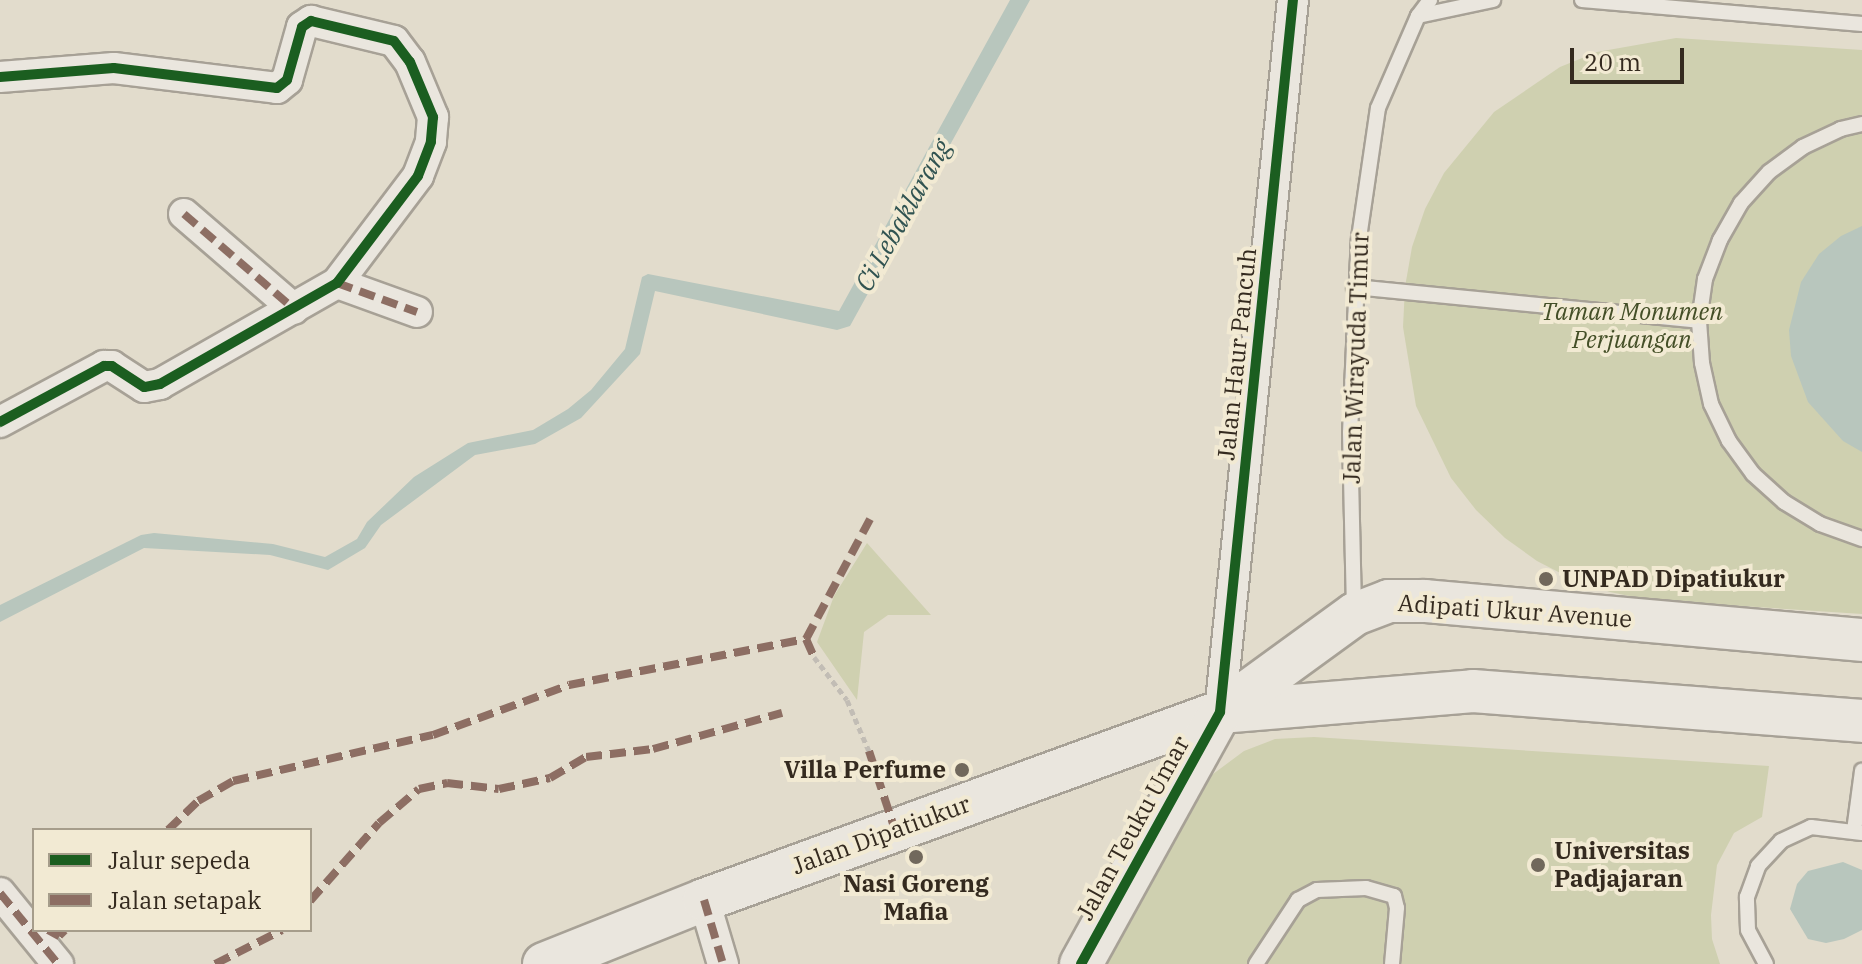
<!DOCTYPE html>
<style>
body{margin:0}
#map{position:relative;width:1862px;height:964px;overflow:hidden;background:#e2dccc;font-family:"IBM Plex Serif",serif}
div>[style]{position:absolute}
.green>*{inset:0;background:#cfd0b0}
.water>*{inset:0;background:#b8c6bd}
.path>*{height:5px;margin-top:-2.5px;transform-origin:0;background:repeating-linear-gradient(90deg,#c2bdb5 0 6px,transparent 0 10px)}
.roads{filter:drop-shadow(2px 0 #a7a196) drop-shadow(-2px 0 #a7a196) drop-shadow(0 2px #a7a196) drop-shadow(0 -2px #a7a196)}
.lane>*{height:14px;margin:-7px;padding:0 7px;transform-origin:7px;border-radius:7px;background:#eae6de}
.street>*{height:30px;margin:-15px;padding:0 15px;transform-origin:15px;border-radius:15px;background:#eae6de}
.secondary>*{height:42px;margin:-21px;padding:0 21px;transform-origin:21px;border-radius:21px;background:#eae6de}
.quiet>*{height:8px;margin-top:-4px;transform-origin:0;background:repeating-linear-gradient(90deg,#8d6e63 0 16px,transparent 0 24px)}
.cycleway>*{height:10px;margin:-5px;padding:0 5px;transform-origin:5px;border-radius:5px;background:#1b5e20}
.dots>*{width:22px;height:22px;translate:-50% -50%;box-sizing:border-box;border:4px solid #f2ead3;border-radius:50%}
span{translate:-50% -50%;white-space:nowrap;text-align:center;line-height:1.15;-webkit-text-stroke:8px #f2ead3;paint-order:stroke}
.park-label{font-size:24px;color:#444f27;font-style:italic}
.street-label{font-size:24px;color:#342a1f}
.poi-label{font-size:24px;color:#342a1f;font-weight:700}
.left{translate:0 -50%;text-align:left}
.right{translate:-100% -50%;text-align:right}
.water-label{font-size:26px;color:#305351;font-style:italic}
.legend{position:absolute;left:32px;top:828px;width:280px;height:104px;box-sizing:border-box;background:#f2ead3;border:2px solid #a69d8b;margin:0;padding:10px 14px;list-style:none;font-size:24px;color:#342a1f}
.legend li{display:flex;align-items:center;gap:16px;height:40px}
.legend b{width:40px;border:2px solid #a69d8b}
.scale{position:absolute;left:1570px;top:48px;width:114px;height:36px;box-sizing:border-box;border:4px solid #342a1f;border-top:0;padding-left:10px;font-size:24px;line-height:28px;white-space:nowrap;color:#342a1f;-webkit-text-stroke:6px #f2ead3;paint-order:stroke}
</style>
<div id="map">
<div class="green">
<div style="clip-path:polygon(1676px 38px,1862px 50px,1862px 614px,1649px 600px,1610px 592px,1572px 579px,1537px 561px,1505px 538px,1476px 510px,1451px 478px,1416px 406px,1403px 327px,1405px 287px,1412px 247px,1425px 209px,1444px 173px,1494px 112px,1560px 67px,1597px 52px)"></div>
<div style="clip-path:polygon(867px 543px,931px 615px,888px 615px,864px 632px,857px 700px,817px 642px,834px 596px)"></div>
<div style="clip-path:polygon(1314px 737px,1769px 766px,1762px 817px,1734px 833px,1717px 865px,1711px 915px,1712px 939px,1720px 964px,1104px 964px,1181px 813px,1209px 777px,1244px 751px,1275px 739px)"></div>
</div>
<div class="water">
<div style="clip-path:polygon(1010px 0,1030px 0,850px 326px,837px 330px,655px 291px,640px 354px,581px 418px,535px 444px,475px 455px,381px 525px,365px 548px,328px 570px,270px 555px,144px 548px,0 622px,0 605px,141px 535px,154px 533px,273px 544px,325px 557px,357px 539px,367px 522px,414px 477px,468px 443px,533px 430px,568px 409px,591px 390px,625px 349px,642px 277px,648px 274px,839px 311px)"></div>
<div style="clip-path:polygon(1862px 226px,1862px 452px,1843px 441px,1808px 402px,1791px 356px,1789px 330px,1801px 282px,1819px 254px,1841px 236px)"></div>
<div style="clip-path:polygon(1843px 862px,1862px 870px,1862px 930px,1844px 939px,1826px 943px,1808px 939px,1790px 909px,1797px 884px,1808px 871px)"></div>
</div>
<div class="path">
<div style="left:814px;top:657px;width:54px;rotate:52.5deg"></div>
<div style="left:847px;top:700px;width:56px;rotate:66.7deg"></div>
</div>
<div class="roads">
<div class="lane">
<div style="left:1582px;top:0;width:281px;rotate:4.9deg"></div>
<div style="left:1418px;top:16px;width:77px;rotate:-12deg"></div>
<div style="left:1862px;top:124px;width:22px;rotate:167deg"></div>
<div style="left:1841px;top:129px;width:42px;rotate:154.7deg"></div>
<div style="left:1803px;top:147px;width:42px;rotate:143.7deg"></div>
<div style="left:1769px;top:172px;width:42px;rotate:132.1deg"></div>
<div style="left:1741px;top:203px;width:43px;rotate:119.6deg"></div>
<div style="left:1720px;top:240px;width:42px;rotate:111deg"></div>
<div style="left:1705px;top:279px;width:42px;rotate:98.1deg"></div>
<div style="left:1699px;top:321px;width:42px;rotate:85.9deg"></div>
<div style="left:1702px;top:363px;width:42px;rotate:77.6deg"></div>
<div style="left:1711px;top:404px;width:41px;rotate:64.1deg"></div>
<div style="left:1729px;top:441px;width:41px;rotate:54deg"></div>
<div style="left:1753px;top:474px;width:42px;rotate:42.1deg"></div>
<div style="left:1784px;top:502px;width:42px;rotate:31.4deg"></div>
<div style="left:1820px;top:524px;width:45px;rotate:19.7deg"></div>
<div style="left:1354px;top:287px;width:347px;rotate:5.6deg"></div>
<div style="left:1354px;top:609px;width:176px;rotate:-91.3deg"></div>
<div style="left:1350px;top:433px;width:195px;rotate:-87.4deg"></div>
<div style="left:1359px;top:238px;width:131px;rotate:-81.7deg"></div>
<div style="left:1378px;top:108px;width:100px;rotate:-66.5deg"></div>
<div style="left:1418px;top:16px;width:20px;rotate:-53deg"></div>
<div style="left:1854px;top:831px;width:61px;rotate:-82.4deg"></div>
<div style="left:1256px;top:964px;width:77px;rotate:-56.7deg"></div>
<div style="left:1298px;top:900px;width:21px;rotate:-28deg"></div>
<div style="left:1317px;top:890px;width:49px;rotate:-2.3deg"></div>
<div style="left:1366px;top:888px;width:29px;rotate:16deg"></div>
<div style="left:1394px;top:896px;width:12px;rotate:76deg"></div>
<div style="left:1397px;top:908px;width:56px;rotate:95.1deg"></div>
<div style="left:1766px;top:964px;width:38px;rotate:-118deg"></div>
<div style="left:1748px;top:930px;width:33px;rotate:-92deg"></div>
<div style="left:1747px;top:897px;width:33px;rotate:-70deg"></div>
<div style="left:1758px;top:866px;width:34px;rotate:-47deg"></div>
<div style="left:1781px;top:841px;width:33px;rotate:-25deg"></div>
<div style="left:1811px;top:827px;width:51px;rotate:6.7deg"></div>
</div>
<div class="street">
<div style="left:0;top:77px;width:114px;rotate:-4.5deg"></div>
<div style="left:114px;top:68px;width:164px;rotate:7deg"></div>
<div style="left:277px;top:88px;width:13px;rotate:-39deg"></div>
<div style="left:287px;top:80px;width:55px;rotate:-74.2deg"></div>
<div style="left:302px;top:27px;width:11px;rotate:-34deg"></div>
<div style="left:311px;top:21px;width:85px;rotate:13.5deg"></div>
<div style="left:394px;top:41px;width:26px;rotate:53deg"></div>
<div style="left:410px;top:62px;width:60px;rotate:67.3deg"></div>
<div style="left:433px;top:117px;width:25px;rotate:95deg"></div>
<div style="left:431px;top:142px;width:36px;rotate:111deg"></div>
<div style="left:418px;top:176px;width:134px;rotate:127.1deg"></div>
<div style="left:337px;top:283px;width:204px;rotate:150.3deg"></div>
<div style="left:160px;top:384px;width:16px;rotate:169deg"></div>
<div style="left:144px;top:387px;width:38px;rotate:-147deg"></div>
<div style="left:112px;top:366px;width:8px;rotate:180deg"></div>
<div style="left:104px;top:366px;width:118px;rotate:151.7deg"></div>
<div style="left:184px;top:214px;width:145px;rotate:40.8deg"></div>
<div style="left:337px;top:283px;width:85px;rotate:19.9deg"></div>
<div style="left:1220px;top:712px;width:716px;rotate:-84.15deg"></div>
<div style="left:0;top:893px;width:92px;rotate:50.8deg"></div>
<div style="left:704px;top:900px;width:67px;rotate:73.5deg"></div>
</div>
<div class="secondary">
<div style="left:544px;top:964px;width:172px;rotate:-21.8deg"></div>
<div style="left:704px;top:900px;width:549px;rotate:-20.02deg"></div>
<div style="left:1220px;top:712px;width:254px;rotate:-4.7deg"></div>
<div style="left:1473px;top:691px;width:390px;rotate:4.4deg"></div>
<div style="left:1081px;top:964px;width:288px;rotate:-61.1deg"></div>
<div style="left:1220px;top:712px;width:167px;rotate:-36deg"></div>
<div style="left:1355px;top:614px;width:36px;rotate:-21deg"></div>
<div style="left:1389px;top:601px;width:36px"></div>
<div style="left:1425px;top:601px;width:439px;rotate:5.1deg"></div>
</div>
</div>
<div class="quiet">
<div style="left:184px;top:214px;width:145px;rotate:40.8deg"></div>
<div style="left:337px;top:283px;width:85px;rotate:19.9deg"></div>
<div style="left:806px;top:639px;width:20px;rotate:66deg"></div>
<div style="left:869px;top:751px;width:83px;rotate:71.8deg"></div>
<div style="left:168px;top:830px;width:42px;rotate:-44deg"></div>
<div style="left:198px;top:801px;width:40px;rotate:-29.7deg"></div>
<div style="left:233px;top:781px;width:205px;rotate:-13deg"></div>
<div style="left:433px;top:735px;width:145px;rotate:-20.2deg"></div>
<div style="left:569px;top:685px;width:241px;rotate:-11deg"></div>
<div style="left:806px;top:639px;width:136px;rotate:-61.9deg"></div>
<div style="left:0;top:893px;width:92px;rotate:50.8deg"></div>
<div style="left:704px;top:900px;width:67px;rotate:73.5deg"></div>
<div style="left:310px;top:901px;width:104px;rotate:-48.5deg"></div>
<div style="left:379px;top:823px;width:52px;rotate:-40.4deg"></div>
<div style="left:419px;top:789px;width:29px;rotate:-12deg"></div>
<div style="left:447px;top:783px;width:52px;rotate:6.6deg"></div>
<div style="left:499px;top:789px;width:52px;rotate:-12.2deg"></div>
<div style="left:550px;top:778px;width:42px;rotate:-30.3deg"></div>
<div style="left:586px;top:757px;width:67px;rotate:-6.8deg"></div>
<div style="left:653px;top:749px;width:134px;rotate:-15.6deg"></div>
<div style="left:48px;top:930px;width:13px;rotate:29deg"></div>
<div style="left:59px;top:936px;width:8px;rotate:-45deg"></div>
<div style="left:215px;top:964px;width:75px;rotate:-26.9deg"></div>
</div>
<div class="cycleway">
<div style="left:0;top:77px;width:114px;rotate:-4.5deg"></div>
<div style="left:114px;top:68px;width:164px;rotate:7deg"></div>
<div style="left:277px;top:88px;width:13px;rotate:-39deg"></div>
<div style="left:287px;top:80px;width:55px;rotate:-74.2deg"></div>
<div style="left:302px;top:27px;width:11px;rotate:-34deg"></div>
<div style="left:311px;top:21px;width:85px;rotate:13.5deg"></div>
<div style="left:394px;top:41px;width:26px;rotate:53deg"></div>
<div style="left:410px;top:62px;width:60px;rotate:67.3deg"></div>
<div style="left:433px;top:117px;width:25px;rotate:95deg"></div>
<div style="left:431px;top:142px;width:36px;rotate:111deg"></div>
<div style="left:418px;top:176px;width:134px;rotate:127.1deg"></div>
<div style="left:337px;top:283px;width:204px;rotate:150.3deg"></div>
<div style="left:160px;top:384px;width:16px;rotate:169deg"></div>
<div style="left:144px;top:387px;width:38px;rotate:-147deg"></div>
<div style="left:112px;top:366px;width:8px;rotate:180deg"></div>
<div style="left:104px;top:366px;width:118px;rotate:151.7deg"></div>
<div style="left:1081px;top:964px;width:288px;rotate:-61.1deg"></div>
<div style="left:1220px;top:712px;width:716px;rotate:-84.15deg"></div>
</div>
<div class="dots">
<div style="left:1546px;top:579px;background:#71685c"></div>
<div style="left:962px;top:770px;background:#71685c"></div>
<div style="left:916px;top:857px;background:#71685c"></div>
<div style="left:1538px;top:865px;background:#71685c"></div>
</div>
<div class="park-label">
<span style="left:1632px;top:326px">Taman Monumen<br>Perjuangan</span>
</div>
<div class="street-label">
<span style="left:1237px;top:354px;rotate:-84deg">Jalan Haur Pancuh</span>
<span style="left:1356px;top:358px;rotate:-88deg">Jalan Wirayuda Timur</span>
<span style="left:1515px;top:611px;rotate:4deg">Adipati Ukur Avenue</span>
<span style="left:1133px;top:828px;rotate:-61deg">Jalan Teuku Umar</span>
<span style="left:881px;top:835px;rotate:-20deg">Jalan Dipatiukur</span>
</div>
<div class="poi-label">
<span class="left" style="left:1562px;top:579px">UNPAD Dipatiukur</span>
<span class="right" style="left:946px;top:770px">Villa Perfume</span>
<span class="left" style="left:1554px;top:865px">Universitas<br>Padjajaran</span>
<span style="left:916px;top:898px">Nasi Goreng<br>Mafia</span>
</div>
<div class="water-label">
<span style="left:903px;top:215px;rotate:-61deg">Ci Lebaklarang</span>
</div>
<ul class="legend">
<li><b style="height:10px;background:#1b5e20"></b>Jalur sepeda</li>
<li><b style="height:10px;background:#8d6e63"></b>Jalan setapak</li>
</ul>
<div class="scale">20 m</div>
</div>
